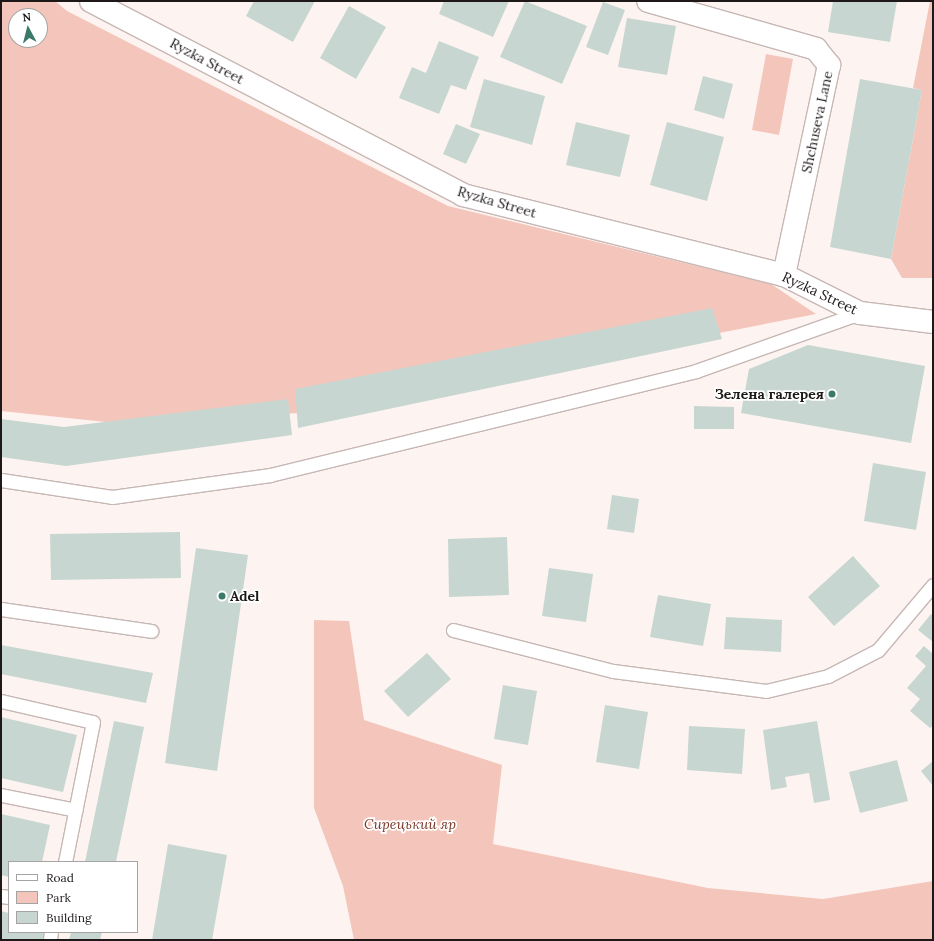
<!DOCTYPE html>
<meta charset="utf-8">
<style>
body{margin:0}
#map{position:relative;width:934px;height:941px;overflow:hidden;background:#fdf4f1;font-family:Lora,serif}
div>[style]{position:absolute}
.green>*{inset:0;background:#f4c6bb}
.building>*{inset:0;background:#c7d6d1}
.roads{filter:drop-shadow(1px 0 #c6b7b4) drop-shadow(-1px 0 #c6b7b4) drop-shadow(0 1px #c6b7b4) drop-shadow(0 -1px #c6b7b4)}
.service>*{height:13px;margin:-6.5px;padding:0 6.5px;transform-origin:6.5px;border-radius:6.5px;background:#fff}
.minor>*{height:22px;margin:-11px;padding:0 11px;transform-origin:11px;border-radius:11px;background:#fff}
.dots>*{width:11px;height:11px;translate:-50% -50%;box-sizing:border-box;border:2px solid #fff;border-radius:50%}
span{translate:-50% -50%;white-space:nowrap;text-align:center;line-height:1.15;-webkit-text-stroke:3.5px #fff;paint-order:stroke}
.street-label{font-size:14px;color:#1e1918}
.poi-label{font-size:14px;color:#1e1918;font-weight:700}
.right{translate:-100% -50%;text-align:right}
.left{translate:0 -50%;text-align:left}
.park-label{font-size:14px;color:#7a392a;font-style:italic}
.frame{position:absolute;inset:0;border:2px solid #1e1918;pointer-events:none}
.legend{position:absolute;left:8px;top:861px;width:130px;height:72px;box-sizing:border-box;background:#fff;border:1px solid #a5a3a3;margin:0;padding:5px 7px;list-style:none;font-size:12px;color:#1e1918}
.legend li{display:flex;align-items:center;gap:8px;height:20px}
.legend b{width:20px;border:1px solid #a5a3a3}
.north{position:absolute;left:8px;top:8px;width:40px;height:40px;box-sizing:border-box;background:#fff;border:1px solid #a5a3a3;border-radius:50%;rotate:353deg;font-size:11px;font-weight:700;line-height:16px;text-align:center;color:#1e1918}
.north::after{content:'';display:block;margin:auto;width:14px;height:18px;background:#397a68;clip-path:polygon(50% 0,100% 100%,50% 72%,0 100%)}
</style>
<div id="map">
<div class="green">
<div style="clip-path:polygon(evenodd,1px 1px,55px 1px,67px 11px,448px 206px,771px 284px,816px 314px,315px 412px,125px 424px,1px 411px,1px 1px,16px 16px,40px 16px,40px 40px,16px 40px,16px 16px)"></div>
<div style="clip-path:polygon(930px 1px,933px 1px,933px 278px,902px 278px,891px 259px,922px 90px,913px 88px)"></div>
<div style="clip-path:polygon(766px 54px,793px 59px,779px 135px,752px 130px)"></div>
<div style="clip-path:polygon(314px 620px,349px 621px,364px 720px,502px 765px,493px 844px,708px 888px,823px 899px,933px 881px,933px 940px,354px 940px,343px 886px,314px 808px)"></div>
</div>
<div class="building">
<div style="clip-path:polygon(254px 1px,315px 1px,293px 42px,246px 16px)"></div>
<div style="clip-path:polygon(444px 1px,509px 1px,493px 37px,439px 14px)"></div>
<div style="clip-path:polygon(525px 1px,587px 26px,562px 84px,500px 57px)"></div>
<div style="clip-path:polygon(833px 1px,897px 1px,890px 42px,828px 32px)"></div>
<div style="clip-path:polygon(603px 2px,625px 10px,608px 55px,586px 47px)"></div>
<div style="clip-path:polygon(349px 6px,386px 27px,356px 79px,320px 58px)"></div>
<div style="clip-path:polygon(627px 18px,676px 26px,667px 75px,618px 67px)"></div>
<div style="clip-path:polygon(439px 41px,479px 57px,466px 90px,451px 85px,439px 114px,399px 98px,412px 67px,426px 73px)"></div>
<div style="clip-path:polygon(703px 76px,733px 84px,724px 119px,694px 110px)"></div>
<div style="clip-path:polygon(484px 79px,545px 96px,532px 145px,470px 127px)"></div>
<div style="clip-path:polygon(860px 79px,922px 90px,891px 259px,830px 247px)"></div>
<div style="clip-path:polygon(576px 122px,630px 135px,620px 177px,566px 165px)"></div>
<div style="clip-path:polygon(667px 122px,724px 137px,707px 201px,650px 185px)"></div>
<div style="clip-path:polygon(456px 124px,480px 134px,466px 164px,443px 154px)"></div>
<div style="clip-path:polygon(712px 308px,722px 339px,298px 428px,295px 389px)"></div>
<div style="clip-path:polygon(808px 345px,925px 366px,911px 443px,741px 413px,749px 369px)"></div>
<div style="clip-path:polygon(288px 399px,292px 435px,66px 466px,1px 457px,1px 419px,64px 427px)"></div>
<div style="clip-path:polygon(694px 406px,734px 407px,734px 429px,694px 429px)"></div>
<div style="clip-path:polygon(873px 463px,926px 472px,916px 530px,864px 521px)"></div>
<div style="clip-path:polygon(612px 495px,639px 499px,634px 533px,607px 529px)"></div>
<div style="clip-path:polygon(180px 532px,181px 578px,51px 580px,50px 534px)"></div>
<div style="clip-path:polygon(507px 537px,509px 595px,449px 597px,448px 539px)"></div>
<div style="clip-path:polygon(196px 548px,248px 555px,217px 771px,165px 763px)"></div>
<div style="clip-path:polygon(853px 556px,880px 586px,834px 626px,808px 597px)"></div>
<div style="clip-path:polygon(549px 568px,593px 574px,586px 622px,542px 616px)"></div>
<div style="clip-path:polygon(658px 595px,711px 604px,703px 646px,650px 637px)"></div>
<div style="clip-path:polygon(931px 614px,933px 616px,933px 642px,918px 630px)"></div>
<div style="clip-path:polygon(726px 617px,782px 620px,781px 652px,724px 649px)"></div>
<div style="clip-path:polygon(1px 645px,153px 673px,146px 703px,1px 674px)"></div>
<div style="clip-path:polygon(924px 646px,933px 654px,933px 725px,930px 728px,910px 711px,920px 699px,907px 688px,926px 666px,915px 656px)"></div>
<div style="clip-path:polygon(427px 653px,451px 679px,408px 717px,384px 691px)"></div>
<div style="clip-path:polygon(503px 685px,537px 691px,528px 745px,494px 739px)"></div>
<div style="clip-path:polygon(605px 705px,648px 712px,639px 769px,596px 762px)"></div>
<div style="clip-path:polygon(1px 717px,77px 735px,63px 792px,1px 778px)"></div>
<div style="clip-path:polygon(114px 721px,144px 727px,116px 862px,85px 862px)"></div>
<div style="clip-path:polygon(817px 721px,830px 800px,814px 803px,809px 773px,785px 777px,787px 787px,771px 790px,763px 730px)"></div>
<div style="clip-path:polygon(689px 726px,745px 729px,742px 774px,687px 770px)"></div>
<div style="clip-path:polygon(897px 760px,908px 801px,860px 813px,849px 772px)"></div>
<div style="clip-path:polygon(933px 761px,933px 786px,921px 771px)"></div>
<div style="clip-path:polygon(1px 814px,50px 825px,42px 862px,9px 862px,9px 877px,1px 875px)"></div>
<div style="clip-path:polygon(168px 844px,227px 855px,212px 940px,152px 940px)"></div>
<div style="clip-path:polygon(1px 911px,9px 913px,9px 932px,44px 932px,43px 940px,1px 940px)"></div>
<div style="clip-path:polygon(71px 932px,102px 932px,100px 940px,69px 940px)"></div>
</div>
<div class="roads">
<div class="service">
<div style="left:1px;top:480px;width:112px;rotate:8.7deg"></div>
<div style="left:112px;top:497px;width:160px;rotate:-7.9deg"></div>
<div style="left:270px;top:475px;width:439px;rotate:-13.7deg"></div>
<div style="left:696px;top:371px;width:174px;rotate:-19.5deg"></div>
<div style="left:1px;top:609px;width:152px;rotate:8.3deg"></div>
<div style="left:453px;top:630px;width:165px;rotate:14.4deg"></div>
<div style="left:613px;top:671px;width:154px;rotate:7.4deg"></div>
<div style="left:766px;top:691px;width:64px;rotate:-13.6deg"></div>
<div style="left:828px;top:676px;width:56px;rotate:-27.5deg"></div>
<div style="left:878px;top:650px;width:85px;rotate:-49.8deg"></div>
<div style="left:1px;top:701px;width:94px;rotate:12.9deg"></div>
<div style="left:93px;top:722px;width:143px;rotate:101.3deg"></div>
<div style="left:1px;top:795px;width:76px;rotate:11.3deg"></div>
<div style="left:1px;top:896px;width:8px;rotate:7deg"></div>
<div style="left:50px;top:940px;width:8px;rotate:-83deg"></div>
</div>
<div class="minor">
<div style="left:91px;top:1px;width:420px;rotate:27.5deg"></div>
<div style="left:463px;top:195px;width:331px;rotate:14deg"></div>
<div style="left:784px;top:275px;width:85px;rotate:26.6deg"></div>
<div style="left:860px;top:313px;width:74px;rotate:7deg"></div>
<div style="left:648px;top:1px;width:175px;rotate:15.9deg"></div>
<div style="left:816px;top:49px;width:21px;rotate:51deg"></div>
<div style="left:829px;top:65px;width:215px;rotate:102.1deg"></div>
</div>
</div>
<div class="dots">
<div style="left:832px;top:394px;background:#397a68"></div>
<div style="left:222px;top:596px;background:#397a68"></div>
</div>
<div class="street-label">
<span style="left:207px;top:61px;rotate:28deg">Ryzka Street</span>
<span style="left:817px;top:122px;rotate:-78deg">Shchuseva Lane</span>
<span style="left:497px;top:202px;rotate:16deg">Ryzka Street</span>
<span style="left:820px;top:293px;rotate:25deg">Ryzka Street</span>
</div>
<div class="poi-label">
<span class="right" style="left:824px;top:394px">Зелена галерея</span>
<span class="left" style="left:230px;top:596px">Adel</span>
</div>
<div class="park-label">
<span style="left:410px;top:824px">Сирецький яр</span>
</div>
<div class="frame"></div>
<ul class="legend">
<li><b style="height:5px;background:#fff"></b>Road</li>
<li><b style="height:11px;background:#f4c6bb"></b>Park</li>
<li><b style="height:11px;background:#c7d6d1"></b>Building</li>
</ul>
<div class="north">N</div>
</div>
